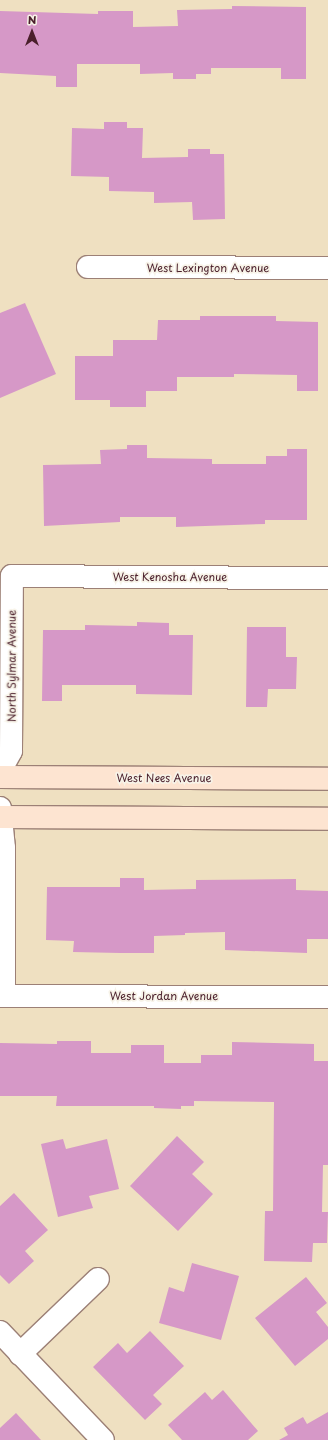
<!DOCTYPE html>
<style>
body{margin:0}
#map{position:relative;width:328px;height:1440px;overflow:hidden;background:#efe0c1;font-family:"Playpen Sans",sans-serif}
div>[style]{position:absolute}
.building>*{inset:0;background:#d698c7}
.roads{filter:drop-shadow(1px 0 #9c8076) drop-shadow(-1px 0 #9c8076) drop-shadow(0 1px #9c8076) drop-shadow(0 -1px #9c8076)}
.street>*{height:22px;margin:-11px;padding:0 11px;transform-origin:11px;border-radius:11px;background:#fff}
.secondary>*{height:22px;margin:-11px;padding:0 11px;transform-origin:11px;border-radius:11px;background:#fde4d1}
span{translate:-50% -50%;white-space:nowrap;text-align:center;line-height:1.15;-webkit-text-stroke:3.5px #f7f3e8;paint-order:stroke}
.street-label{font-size:11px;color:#4a1f2b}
.north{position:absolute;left:12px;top:12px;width:40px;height:40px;-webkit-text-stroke:3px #f7f3e8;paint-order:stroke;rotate:0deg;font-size:11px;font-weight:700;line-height:16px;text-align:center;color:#4a1f2b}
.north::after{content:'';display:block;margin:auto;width:14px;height:18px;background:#4a1f2b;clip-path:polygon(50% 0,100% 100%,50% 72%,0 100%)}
</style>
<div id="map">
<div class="building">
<div style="clip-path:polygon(232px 6px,306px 7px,306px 79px,281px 79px,281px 68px,211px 68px,211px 74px,196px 74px,196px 79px,173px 79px,173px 73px,140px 74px,140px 64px,77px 64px,77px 87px,56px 87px,56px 76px,0 73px,0 11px,98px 14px,98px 11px,133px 11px,133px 27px,178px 26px,177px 10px,232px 9px)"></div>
<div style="clip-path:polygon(104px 122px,127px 122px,127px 128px,143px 128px,142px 158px,188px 157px,188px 149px,210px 149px,210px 154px,224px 154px,225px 219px,193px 220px,192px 202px,154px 203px,154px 192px,109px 191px,109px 177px,71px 176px,72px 128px,104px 129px)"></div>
<div style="clip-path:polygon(25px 303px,56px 374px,0 398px,0 313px)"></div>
<div style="clip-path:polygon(200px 316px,276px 316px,276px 321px,318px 322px,318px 391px,297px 391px,297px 375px,234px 374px,234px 377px,177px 377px,177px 391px,146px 391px,146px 407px,110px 407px,110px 400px,75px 400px,75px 356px,113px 356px,113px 340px,157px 340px,158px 320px,200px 320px)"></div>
<div style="clip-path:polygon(127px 445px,147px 445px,147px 458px,212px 459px,212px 464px,266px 464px,266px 456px,287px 456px,287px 449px,307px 449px,307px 520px,265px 520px,265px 524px,176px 527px,176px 517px,120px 517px,120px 522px,44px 526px,43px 465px,101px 464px,100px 450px,127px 449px)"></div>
<div style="clip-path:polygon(137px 622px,169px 623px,169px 635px,193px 635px,192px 695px,136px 694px,136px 685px,62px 685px,62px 701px,42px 701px,43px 630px,85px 630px,85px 625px,137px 626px)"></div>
<div style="clip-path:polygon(247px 627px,286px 627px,286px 657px,297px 657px,296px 689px,268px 689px,267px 707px,246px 707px)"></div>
<div style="clip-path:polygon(120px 878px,144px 878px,144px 890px,196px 889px,196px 880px,296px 879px,296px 890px,328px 891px,328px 939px,307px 939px,307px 953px,225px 950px,225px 932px,185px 933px,185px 935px,154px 936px,154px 953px,120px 953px,73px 952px,74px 941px,46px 940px,47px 887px,120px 887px)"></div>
<div style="clip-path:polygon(57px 1041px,91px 1041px,91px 1053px,131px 1053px,131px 1045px,164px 1045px,164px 1063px,201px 1063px,201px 1055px,232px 1055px,232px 1042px,314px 1044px,314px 1061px,328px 1061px,328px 1165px,323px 1165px,322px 1212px,328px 1212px,327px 1243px,313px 1243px,312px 1262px,264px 1261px,265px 1211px,273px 1211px,274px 1102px,194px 1101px,194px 1106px,181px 1106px,181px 1109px,154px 1108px,154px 1106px,56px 1106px,57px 1096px,0 1096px,0 1043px,57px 1044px)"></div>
<div style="clip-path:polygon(177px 1136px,204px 1162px,192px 1174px,213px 1194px,178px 1231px,130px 1186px)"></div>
<div style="clip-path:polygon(63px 1139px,66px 1149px,107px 1139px,119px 1189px,89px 1196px,93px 1208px,58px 1217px,41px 1144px)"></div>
<div style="clip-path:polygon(14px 1193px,48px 1230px,25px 1251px,34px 1261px,9px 1284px,0 1275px,0 1206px)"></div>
<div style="clip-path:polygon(192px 1263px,239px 1276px,221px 1340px,159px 1323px,169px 1287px,184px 1292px)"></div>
<div style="clip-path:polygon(306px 1277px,327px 1303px,316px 1312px,328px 1327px,328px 1339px,295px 1366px,255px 1318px)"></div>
<div style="clip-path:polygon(150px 1331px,184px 1366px,153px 1395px,162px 1404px,145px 1420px,93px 1367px,118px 1343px,127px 1353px)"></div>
<div style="clip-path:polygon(223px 1390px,258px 1431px,248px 1440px,182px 1440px,168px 1425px,205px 1392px,212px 1400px)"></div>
<div style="clip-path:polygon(328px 1412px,328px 1440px,279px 1440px,288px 1435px,284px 1428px,303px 1417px,307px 1424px)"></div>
<div style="clip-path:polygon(16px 1413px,41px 1440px,0 1440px,0 1428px)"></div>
</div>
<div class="roads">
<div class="street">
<div style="left:88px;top:267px;width:240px;rotate:0.2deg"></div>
<div style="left:12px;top:576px;width:316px;rotate:0.4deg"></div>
<div style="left:0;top:771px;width:23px;rotate:-61deg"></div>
<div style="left:11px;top:751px;width:175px;rotate:-89.7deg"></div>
<div style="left:0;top:808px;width:40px;rotate:84.3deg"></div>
<div style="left:4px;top:848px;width:148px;rotate:90deg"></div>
<div style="left:0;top:996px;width:328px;rotate:0.2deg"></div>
<div style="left:0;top:1332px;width:149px;rotate:46.4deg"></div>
<div style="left:20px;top:1354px;width:108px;rotate:-43.9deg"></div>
</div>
<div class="secondary">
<div style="left:0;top:777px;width:328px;rotate:0.3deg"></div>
<div style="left:0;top:817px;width:328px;rotate:0.3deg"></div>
</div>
</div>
<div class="street-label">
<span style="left:208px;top:268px">West Lexington Avenue</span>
<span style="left:170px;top:577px">West Kenosha Avenue</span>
<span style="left:12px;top:666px;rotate:-90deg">North Sylmar Avenue</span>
<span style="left:164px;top:778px">West Nees Avenue</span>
<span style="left:164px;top:996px">West Jordan Avenue</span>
</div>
<div class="north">N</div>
</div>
